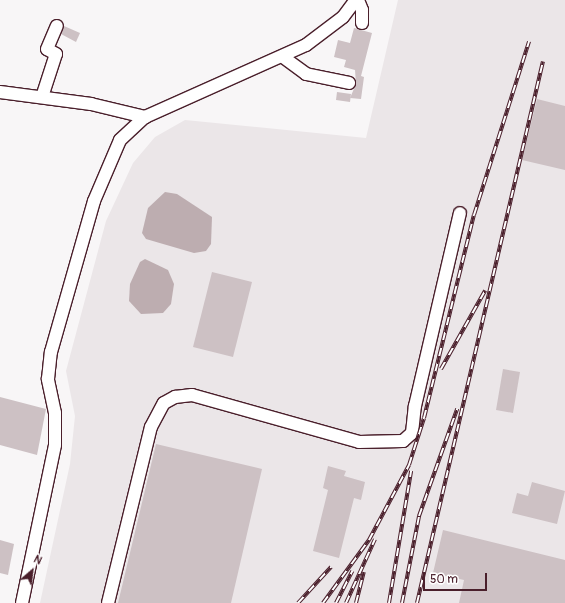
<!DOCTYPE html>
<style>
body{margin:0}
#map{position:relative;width:565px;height:603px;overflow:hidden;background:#f8f6f7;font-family:Pangolin,sans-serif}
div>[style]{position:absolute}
.built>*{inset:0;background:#ebe6e8}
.water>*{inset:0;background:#bdadb0}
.building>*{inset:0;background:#cdc1c4}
.roads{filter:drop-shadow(1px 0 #4a1f2b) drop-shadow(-1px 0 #4a1f2b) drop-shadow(0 1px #4a1f2b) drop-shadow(0 -1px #4a1f2b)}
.minor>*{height:12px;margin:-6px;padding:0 6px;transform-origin:6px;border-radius:6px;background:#fff}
.rail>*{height:4px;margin-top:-2px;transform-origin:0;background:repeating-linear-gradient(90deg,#fff 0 8px,#4a1f2b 0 16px);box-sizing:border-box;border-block:1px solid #4a1f2b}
span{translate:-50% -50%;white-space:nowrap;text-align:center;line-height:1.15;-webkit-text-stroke:3px #fff;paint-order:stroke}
.north{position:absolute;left:12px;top:551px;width:40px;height:40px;-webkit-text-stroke:3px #fff;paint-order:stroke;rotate:28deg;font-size:11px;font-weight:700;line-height:16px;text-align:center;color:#4a1f2b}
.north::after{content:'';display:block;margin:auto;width:14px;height:18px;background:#4a1f2b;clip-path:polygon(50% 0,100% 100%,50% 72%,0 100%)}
.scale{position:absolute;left:423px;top:573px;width:64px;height:18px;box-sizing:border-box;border:2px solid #4a1f2b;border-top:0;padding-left:5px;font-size:12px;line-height:14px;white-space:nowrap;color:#4a1f2b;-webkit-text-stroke:3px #fff;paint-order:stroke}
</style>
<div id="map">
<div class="built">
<div style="clip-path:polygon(398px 0,565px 0,565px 603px,40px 603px,70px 464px,75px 416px,66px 371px,106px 221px,133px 163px,155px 137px,185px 120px,366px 138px)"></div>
</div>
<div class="water">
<div style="clip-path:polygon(165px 192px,177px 194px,212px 217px,211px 244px,206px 251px,194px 253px,146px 239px,142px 233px,148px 208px)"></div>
<div style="clip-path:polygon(145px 259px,168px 270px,174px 284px,171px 304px,163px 313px,141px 314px,129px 301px,130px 284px,140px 262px)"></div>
</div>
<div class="building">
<div style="clip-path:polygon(64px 26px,80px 33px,76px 42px,61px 34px)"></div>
<div style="clip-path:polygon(354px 28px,372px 33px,361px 76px,364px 77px,361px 99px,350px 98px,356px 84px,355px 70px,344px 67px,346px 60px,334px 57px,338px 40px,350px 43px)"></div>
<div style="clip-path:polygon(337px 92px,351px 94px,350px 102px,336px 100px)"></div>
<div style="clip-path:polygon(537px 99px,565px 106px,565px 170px,522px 160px)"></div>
<div style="clip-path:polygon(212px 272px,252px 282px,233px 357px,193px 347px)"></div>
<div style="clip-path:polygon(503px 369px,520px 372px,513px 413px,496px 410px)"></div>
<div style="clip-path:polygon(0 397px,46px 409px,37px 455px,0 445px)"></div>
<div style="clip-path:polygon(156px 444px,262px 469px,231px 603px,118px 603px)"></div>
<div style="clip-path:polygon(328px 466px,346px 471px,344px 476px,365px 482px,361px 500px,354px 498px,339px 558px,313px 551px,328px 490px,323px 488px)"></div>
<div style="clip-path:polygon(532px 482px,565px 491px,557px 524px,512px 513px,517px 493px,528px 496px)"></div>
<div style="clip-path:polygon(443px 530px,565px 560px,565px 603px,459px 603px,464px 580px,433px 573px)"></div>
<div style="clip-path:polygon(0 540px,14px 544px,8px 575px,0 573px)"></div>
</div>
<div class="roads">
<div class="minor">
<div style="left:358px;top:0;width:11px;rotate:68deg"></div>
<div style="left:362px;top:10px;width:13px;rotate:90deg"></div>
<div style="left:283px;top:57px;width:29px;rotate:36deg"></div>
<div style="left:306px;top:74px;width:44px;rotate:11.8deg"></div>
<div style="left:0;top:92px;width:92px;rotate:7.5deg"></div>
<div style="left:91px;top:104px;width:56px;rotate:13.5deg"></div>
<div style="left:42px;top:97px;width:45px;rotate:-72deg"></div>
<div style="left:56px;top:54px;width:10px;rotate:-151deg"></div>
<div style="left:47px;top:49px;width:25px;rotate:-67deg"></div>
<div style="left:22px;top:603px;width:161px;rotate:-78.2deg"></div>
<div style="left:55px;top:445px;width:32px;rotate:-90deg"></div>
<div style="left:55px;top:413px;width:35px;rotate:-102deg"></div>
<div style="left:48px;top:379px;width:27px;rotate:-84deg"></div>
<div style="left:51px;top:352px;width:157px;rotate:-74.1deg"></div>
<div style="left:94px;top:201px;width:66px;rotate:-66.9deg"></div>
<div style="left:120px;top:140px;width:34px;rotate:-43deg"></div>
<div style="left:145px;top:117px;width:176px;rotate:-24.1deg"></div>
<div style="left:306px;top:45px;width:46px;rotate:-37.1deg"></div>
<div style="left:343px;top:17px;width:21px;rotate:-53deg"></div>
<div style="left:108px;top:603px;width:181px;rotate:-76.3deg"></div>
<div style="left:151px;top:427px;width:27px;rotate:-62deg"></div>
<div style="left:164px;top:403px;width:13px;rotate:-29deg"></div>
<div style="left:175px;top:397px;width:17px;rotate:-7deg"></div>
<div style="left:192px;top:395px;width:173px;rotate:15.7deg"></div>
<div style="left:359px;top:442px;width:44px;rotate:-1.3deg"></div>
<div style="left:403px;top:441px;width:12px;rotate:-42deg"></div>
<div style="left:412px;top:433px;width:27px;rotate:-84deg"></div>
<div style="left:415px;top:406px;width:198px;rotate:-76.9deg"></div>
</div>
</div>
<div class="rail">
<div style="left:441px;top:369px;width:90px;rotate:-60.6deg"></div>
<div style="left:298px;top:603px;width:49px;rotate:-47.5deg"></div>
<div style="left:323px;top:603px;width:78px;rotate:-53.9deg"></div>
<div style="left:369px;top:540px;width:85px;rotate:-61.9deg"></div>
<div style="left:409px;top:465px;width:49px;rotate:-72.3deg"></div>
<div style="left:424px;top:418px;width:209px;rotate:-76.2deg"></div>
<div style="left:474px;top:215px;width:182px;rotate:-72.4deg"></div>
<div style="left:336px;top:603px;width:36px;rotate:-63deg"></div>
<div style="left:346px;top:603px;width:70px;rotate:-65.6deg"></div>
<div style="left:356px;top:603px;width:32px;rotate:-76deg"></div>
<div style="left:389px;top:603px;width:134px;rotate:-80.5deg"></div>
<div style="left:402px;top:603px;width:89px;rotate:-78.9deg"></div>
<div style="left:419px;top:516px;width:114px;rotate:-70.4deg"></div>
<div style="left:417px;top:603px;width:556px;rotate:-76.91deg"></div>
</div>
<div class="north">N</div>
<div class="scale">50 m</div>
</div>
